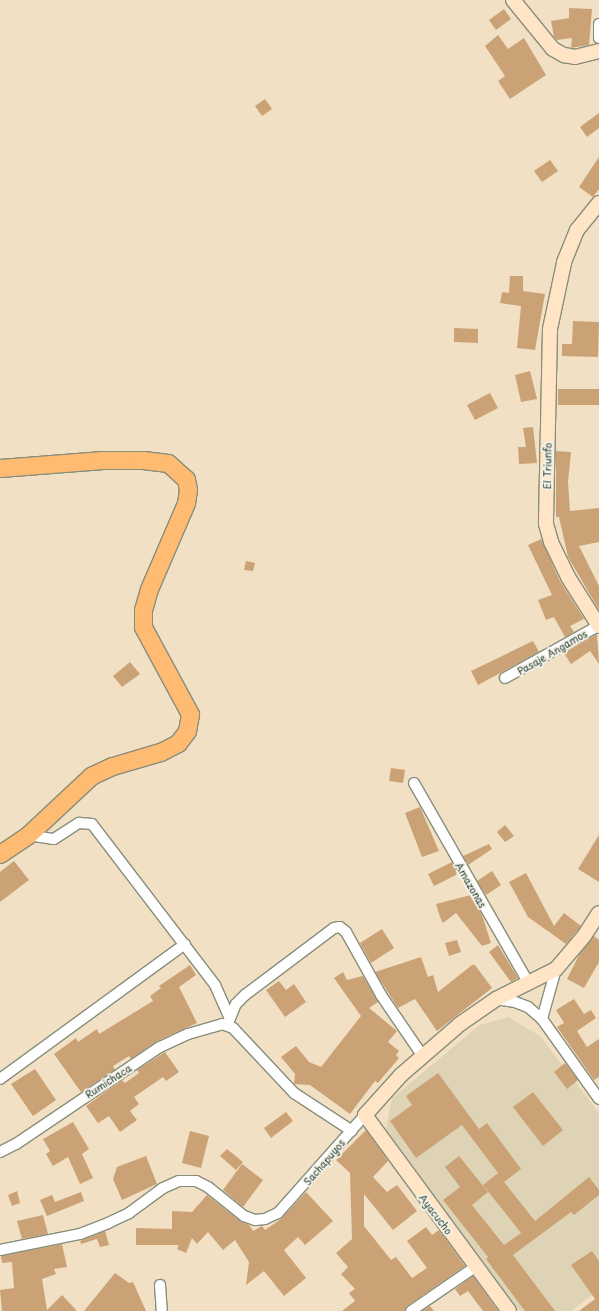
<!DOCTYPE html>
<style>
body{margin:0}
#map{position:relative;width:599px;height:1311px;overflow:hidden;background:#f1e0c3;font-family:"Playpen Sans",sans-serif}
div>[style]{position:absolute}
.built>*{inset:0;background:#ded4b5}
.building>*{inset:0;background:#cba276}
.roads{filter:drop-shadow(1px 0 #888e7c) drop-shadow(-1px 0 #888e7c) drop-shadow(0 1px #888e7c) drop-shadow(0 -1px #888e7c)}
.minor>*{height:10px;margin:-5px;padding:0 5px;transform-origin:5px;border-radius:5px;background:#fff}
.secondary>*{height:14px;margin:-7px;padding:0 7px;transform-origin:7px;border-radius:7px;background:#ffe4c6}
.trunk>*{height:17px;margin:-8.5px;padding:0 8.5px;transform-origin:8.5px;border-radius:8.5px;background:#febb71}
span{translate:-50% -50%;white-space:nowrap;text-align:center;line-height:1.15;-webkit-text-stroke:4px #f7f3e8;paint-order:stroke}
.street-label{font-size:10px;color:#1f3d34}
</style>
<div id="map">
<div class="built">
<div style="clip-path:polygon(508px 1017px,540px 1036px,599px 1113px,599px 1290px,571px 1311px,519px 1311px,386px 1129px,392px 1098px,480px 1025px)"></div>
</div>
<div class="building">
<div style="clip-path:polygon(569px 8px,592px 9px,589px 45px,571px 48px,572px 38px,557px 40px,554px 37px,551px 21px,569px 18px)"></div>
<div style="clip-path:polygon(504px 9px,511px 19px,496px 30px,489px 20px)"></div>
<div style="clip-path:polygon(498px 35px,508px 49px,524px 38px,546px 75px,510px 99px,498px 81px,505px 76px,485px 46px)"></div>
<div style="clip-path:polygon(265px 99px,272px 109px,262px 116px,255px 106px)"></div>
<div style="clip-path:polygon(599px 113px,599px 128px,587px 137px,580px 127px)"></div>
<div style="clip-path:polygon(599px 157px,599px 189px,593px 197px,579px 187px)"></div>
<div style="clip-path:polygon(550px 160px,558px 171px,542px 182px,534px 171px)"></div>
<div style="clip-path:polygon(510px 276px,523px 276px,523px 291px,545px 294px,535px 350px,517px 348px,521px 306px,500px 303px,502px 292px,509px 293px)"></div>
<div style="clip-path:polygon(573px 321px,599px 322px,598px 357px,562px 356px,562px 344px,572px 344px)"></div>
<div style="clip-path:polygon(454px 328px,478px 329px,478px 343px,454px 342px)"></div>
<div style="clip-path:polygon(530px 371px,537px 399px,521px 402px,515px 375px)"></div>
<div style="clip-path:polygon(558px 389px,599px 389px,599px 405px,558px 405px)"></div>
<div style="clip-path:polygon(490px 393px,498px 408px,475px 420px,467px 405px)"></div>
<div style="clip-path:polygon(533px 427px,537px 463px,519px 464px,518px 447px,526px 447px,523px 428px)"></div>
<div style="clip-path:polygon(556px 451px,571px 452px,568px 482px,570px 511px,599px 508px,599px 542px,579px 546px,599px 586px,599px 610px,568px 557px,559px 517px,556px 517px)"></div>
<div style="clip-path:polygon(541px 539px,560px 581px,584px 619px,570px 626px,574px 632px,565px 637px,554px 617px,546px 620px,538px 600px,552px 595px,528px 545px)"></div>
<div style="clip-path:polygon(246px 561px,255px 563px,253px 571px,244px 570px)"></div>
<div style="clip-path:polygon(597px 634px,599px 664px,590px 651px,571px 664px,564px 653px)"></div>
<div style="clip-path:polygon(533px 641px,539px 652px,478px 685px,471px 671px)"></div>
<div style="clip-path:polygon(130px 662px,140px 674px,122px 687px,113px 676px)"></div>
<div style="clip-path:polygon(391px 768px,405px 770px,403px 783px,389px 781px)"></div>
<div style="clip-path:polygon(420px 807px,439px 851px,422px 857px,405px 813px)"></div>
<div style="clip-path:polygon(505px 825px,514px 836px,505px 842px,497px 832px)"></div>
<div style="clip-path:polygon(599px 835px,599px 882px,578px 869px)"></div>
<div style="clip-path:polygon(489px 844px,492px 849px,468px 865px,463px 856px)"></div>
<div style="clip-path:polygon(14px 861px,29px 880px,0 902px,0 872px)"></div>
<div style="clip-path:polygon(452px 862px,457px 872px,456px 875px,434px 886px,428px 874px)"></div>
<div style="clip-path:polygon(492px 871px,501px 885px,486px 895px,477px 881px)"></div>
<div style="clip-path:polygon(526px 873px,554px 926px,564px 913px,581px 926px,566px 944px,528px 917px,509px 882px)"></div>
<div style="clip-path:polygon(471px 895px,482px 915px,491px 943px,482px 946px,456px 913px,443px 923px,440px 917px,436px 904px)"></div>
<div style="clip-path:polygon(382px 929px,394px 948px,371px 963px,360px 943px)"></div>
<div style="clip-path:polygon(594px 936px,599px 940px,599px 962px,584px 988px,567px 979px,579px 955px)"></div>
<div style="clip-path:polygon(457px 940px,461px 952px,449px 956px,445px 943px)"></div>
<div style="clip-path:polygon(498px 945px,518px 978px,511px 982px,489px 952px)"></div>
<div style="clip-path:polygon(421px 957px,428px 977px,433px 975px,438px 992px,472px 965px,475px 965px,492px 988px,437px 1031px,415px 999px,398px 1008px,375px 972px)"></div>
<div style="clip-path:polygon(190px 965px,196px 975px,179px 987px,197px 1023px,157px 1041px,131px 1059px,129px 1056px,113px 1066px,115px 1070px,81px 1092px,54px 1054px,76px 1038px,78px 1042px,97px 1029px,99px 1034px,153px 1001px,150px 996px,161px 988px,159px 986px)"></div>
<div style="clip-path:polygon(343px 972px,347px 980px,363px 976px,378px 1002px,369px 1008px,397px 1031px,388px 1042px,399px 1051px,396px 1055px,399px 1058px,378px 1083px,375px 1081px,350px 1114px,310px 1085px,294px 1084px,295px 1074px,281px 1057px,296px 1046px,309px 1062px,321px 1067px,361px 1016px,334px 978px)"></div>
<div style="clip-path:polygon(279px 981px,286px 990px,294px 984px,306px 1002px,285px 1017px,266px 990px)"></div>
<div style="clip-path:polygon(574px 999px,584px 1014px,591px 1010px,596px 1018px,577px 1031px,587px 1047px,599px 1039px,599px 1077px,594px 1080px,557px 1027px,564px 1023px,556px 1010px)"></div>
<div style="clip-path:polygon(165px 1052px,179px 1072px,166px 1081px,163px 1077px,134px 1097px,139px 1104px,130px 1111px,137px 1120px,120px 1132px,109px 1116px,98px 1123px,86px 1106px,122px 1080px,125px 1083px,139px 1073px,137px 1070px)"></div>
<div style="clip-path:polygon(565px 1063px,578px 1080px,567px 1089px,554px 1072px)"></div>
<div style="clip-path:polygon(35px 1069px,56px 1100px,33px 1116px,11px 1084px)"></div>
<div style="clip-path:polygon(438px 1073px,479px 1129px,487px 1123px,521px 1169px,504px 1182px,535px 1221px,589px 1177px,599px 1190px,599px 1195px,574px 1215px,571px 1212px,513px 1255px,555px 1311px,525px 1311px,486px 1259px,488px 1257px,443px 1200px,460px 1187px,445px 1167px,459px 1156px,488px 1192px,472px 1205px,504px 1245px,521px 1233px,483px 1185px,498px 1173px,462px 1125px,416px 1158px,390px 1121px,412px 1105px,406px 1096px)"></div>
<div style="clip-path:polygon(533px 1092px,563px 1130px,543px 1146px,513px 1107px)"></div>
<div style="clip-path:polygon(286px 1112px,293px 1121px,271px 1138px,264px 1128px)"></div>
<div style="clip-path:polygon(73px 1122px,89px 1149px,82px 1154px,93px 1178px,80px 1184px,68px 1157px,53px 1166px,46px 1154px,50px 1151px,43px 1139px)"></div>
<div style="clip-path:polygon(366px 1130px,388px 1161px,373px 1177px,387px 1192px,397px 1185px,417px 1211px,393px 1230px,364px 1194px,364px 1226px,391px 1260px,396px 1257px,412px 1278px,427px 1268px,407px 1241px,426px 1227px,432px 1235px,439px 1230px,465px 1266px,407px 1306px,405px 1311px,342px 1311px,355px 1301px,349px 1293px,355px 1289px,341px 1274px,348px 1267px,336px 1253px,352px 1239px,350px 1173px,336px 1160px)"></div>
<div style="clip-path:polygon(190px 1131px,209px 1136px,201px 1168px,182px 1163px)"></div>
<div style="clip-path:polygon(227px 1149px,243px 1162px,236px 1170px,220px 1156px)"></div>
<div style="clip-path:polygon(146px 1156px,157px 1184px,122px 1200px,113px 1179px,117px 1167px)"></div>
<div style="clip-path:polygon(242px 1164px,263px 1180px,243px 1207px,223px 1190px)"></div>
<div style="clip-path:polygon(17px 1191px,20px 1203px,12px 1206px,8px 1195px)"></div>
<div style="clip-path:polygon(81px 1192px,84px 1201px,47px 1216px,40px 1200px,52px 1195px,55px 1202px)"></div>
<div style="clip-path:polygon(306px 1192px,333px 1221px,305px 1245px,298px 1237px,284px 1250px,306px 1278px,284px 1296px,264px 1271px,246px 1285px,249px 1262px,235px 1240px,223px 1250px,208px 1232px,197px 1244px,192px 1238px,186px 1253px,177px 1249px,179px 1245px,136px 1245px,136px 1228px,172px 1229px,172px 1211px,192px 1212px,207px 1195px,240px 1221px,249px 1225px,253px 1231px,262px 1226px,265px 1230px,281px 1219px)"></div>
<div style="clip-path:polygon(43px 1215px,48px 1234px,22px 1239px,17px 1221px)"></div>
<div style="clip-path:polygon(105px 1231px,109px 1245px,100px 1247px,97px 1239px,81px 1244px,80px 1241px)"></div>
<div style="clip-path:polygon(62px 1244px,67px 1267px,54px 1269px,56px 1274px,42px 1279px,47px 1310px,62px 1295px,77px 1311px,2px 1311px,0 1290px,14px 1288px,12px 1262px,2px 1263px,1px 1256px)"></div>
<div style="clip-path:polygon(592px 1251px,599px 1261px,599px 1311px,579px 1311px,595px 1299px,571px 1265px)"></div>
<div style="clip-path:polygon(115px 1273px,129px 1283px,133px 1282px,146px 1311px,84px 1311px)"></div>
<div style="clip-path:polygon(473px 1276px,498px 1311px,483px 1311px,468px 1291px,460px 1296px,455px 1289px)"></div>
<div style="clip-path:polygon(430px 1306px,434px 1311px,422px 1311px)"></div>
</div>
<div class="roads">
<div class="minor">
<div style="left:599px;top:24px;width:14px;rotate:90deg"></div>
<div style="left:505px;top:678px;width:107px;rotate:-29.2deg"></div>
<div style="left:414px;top:783px;width:232px;rotate:60.2deg"></div>
<div style="left:28px;top:835px;width:26px;rotate:9deg"></div>
<div style="left:54px;top:839px;width:30px;rotate:-33deg"></div>
<div style="left:79px;top:823px;width:13px;rotate:4deg"></div>
<div style="left:92px;top:824px;width:203px;rotate:52.6deg"></div>
<div style="left:215px;top:985px;width:36px;rotate:66deg"></div>
<div style="left:496px;top:999px;width:19px;rotate:9deg"></div>
<div style="left:515px;top:1002px;width:14px;rotate:21deg"></div>
<div style="left:528px;top:1007px;width:18px;rotate:41deg"></div>
<div style="left:542px;top:1019px;width:98px;rotate:54.5deg"></div>
<div style="left:542px;top:1019px;width:52px;rotate:-74.4deg"></div>
<div style="left:229px;top:1021px;width:18px;rotate:-68deg"></div>
<div style="left:236px;top:1004px;width:13px;rotate:-45deg"></div>
<div style="left:245px;top:995px;width:111px;rotate:-37deg"></div>
<div style="left:334px;top:928px;width:6px;rotate:-9deg"></div>
<div style="left:340px;top:927px;width:8px;rotate:40deg"></div>
<div style="left:346px;top:932px;width:72px;rotate:60.9deg"></div>
<div style="left:381px;top:995px;width:73px;rotate:55.7deg"></div>
<div style="left:0;top:1079px;width:229px;rotate:-36.1deg"></div>
<div style="left:0;top:1152px;width:18px;rotate:-27deg"></div>
<div style="left:16px;top:1144px;width:174px;rotate:-34deg"></div>
<div style="left:160px;top:1047px;width:31px;rotate:-25deg"></div>
<div style="left:188px;top:1034px;width:35px;rotate:-16deg"></div>
<div style="left:222px;top:1024px;width:12px;rotate:20deg"></div>
<div style="left:233px;top:1028px;width:89px;rotate:46.8deg"></div>
<div style="left:294px;top:1093px;width:69px;rotate:33.2deg"></div>
<div style="left:0;top:1250px;width:82px;rotate:-11.3deg"></div>
<div style="left:80px;top:1234px;width:30px;rotate:-21deg"></div>
<div style="left:108px;top:1223px;width:23px;rotate:-25deg"></div>
<div style="left:129px;top:1213px;width:42px;rotate:-36.3deg"></div>
<div style="left:163px;top:1188px;width:17px;rotate:-24deg"></div>
<div style="left:179px;top:1181px;width:17px"></div>
<div style="left:196px;top:1181px;width:13px;rotate:27deg"></div>
<div style="left:208px;top:1187px;width:46px;rotate:38.9deg"></div>
<div style="left:244px;top:1216px;width:12px;rotate:20deg"></div>
<div style="left:255px;top:1220px;width:10px;rotate:-6deg"></div>
<div style="left:265px;top:1219px;width:14px;rotate:-25deg"></div>
<div style="left:278px;top:1213px;width:131px;rotate:-48.4deg"></div>
<div style="left:160px;top:1285px;width:26px;rotate:86deg"></div>
<div style="left:411px;top:1311px;width:78px;rotate:-34.5deg"></div>
</div>
<div class="secondary">
<div style="left:513px;top:0;width:63px;rotate:50.8deg"></div>
<div style="left:553px;top:49px;width:13px;rotate:29deg"></div>
<div style="left:564px;top:55px;width:11px;rotate:10deg"></div>
<div style="left:575px;top:57px;width:25px;rotate:-14deg"></div>
<div style="left:599px;top:203px;width:35px;rotate:129deg"></div>
<div style="left:577px;top:230px;width:35px;rotate:112deg"></div>
<div style="left:564px;top:263px;width:67px;rotate:102deg"></div>
<div style="left:550px;top:329px;width:195px;rotate:91.2deg"></div>
<div style="left:546px;top:524px;width:19px;rotate:74deg"></div>
<div style="left:551px;top:542px;width:39px;rotate:64deg"></div>
<div style="left:568px;top:577px;width:58px;rotate:57.7deg"></div>
<div style="left:509px;top:1311px;width:243px;rotate:-126.3deg"></div>
<div style="left:365px;top:1115px;width:54px;rotate:-48deg"></div>
<div style="left:401px;top:1075px;width:78px;rotate:-40.8deg"></div>
<div style="left:460px;top:1024px;width:44px;rotate:-34.8deg"></div>
<div style="left:496px;top:999px;width:67px;rotate:-26.6deg"></div>
<div style="left:556px;top:969px;width:43px;rotate:-49.7deg"></div>
<div style="left:584px;top:936px;width:27px;rotate:-57deg"></div>
</div>
<div class="trunk">
<div style="left:0;top:468px;width:103px;rotate:-4.4deg"></div>
<div style="left:103px;top:460px;width:40px"></div>
<div style="left:143px;top:460px;width:25px;rotate:7deg"></div>
<div style="left:168px;top:463px;width:24px;rotate:42deg"></div>
<div style="left:186px;top:479px;width:11px;rotate:80deg"></div>
<div style="left:188px;top:490px;width:13px;rotate:99deg"></div>
<div style="left:186px;top:503px;width:94px;rotate:113.3deg"></div>
<div style="left:149px;top:589px;width:22px;rotate:106deg"></div>
<div style="left:143px;top:610px;width:17px;rotate:90deg"></div>
<div style="left:143px;top:627px;width:99px;rotate:61.6deg"></div>
<div style="left:190px;top:714px;width:17px;rotate:100deg"></div>
<div style="left:187px;top:731px;width:15px;rotate:127deg"></div>
<div style="left:178px;top:743px;width:20px;rotate:153deg"></div>
<div style="left:160px;top:752px;width:50px;rotate:163.7deg"></div>
<div style="left:112px;top:766px;width:23px;rotate:155deg"></div>
<div style="left:91px;top:776px;width:86px;rotate:136.9deg"></div>
<div style="left:28px;top:835px;width:34px;rotate:146deg"></div>
</div>
</div>
<div class="street-label">
<span style="left:547px;top:466px;rotate:-89deg">El Triunfo</span>
<span style="left:552px;top:652px;rotate:-30deg">Pasaje Angamos</span>
<span style="left:471px;top:885px;rotate:60deg">Amazonas</span>
<span style="left:108px;top:1081px;rotate:-33deg">Rumichaca</span>
<span style="left:324px;top:1162px;rotate:-49deg">Sachapuyos</span>
<span style="left:436px;top:1214px;rotate:53deg">Ayacucho</span>
</div>
</div>
